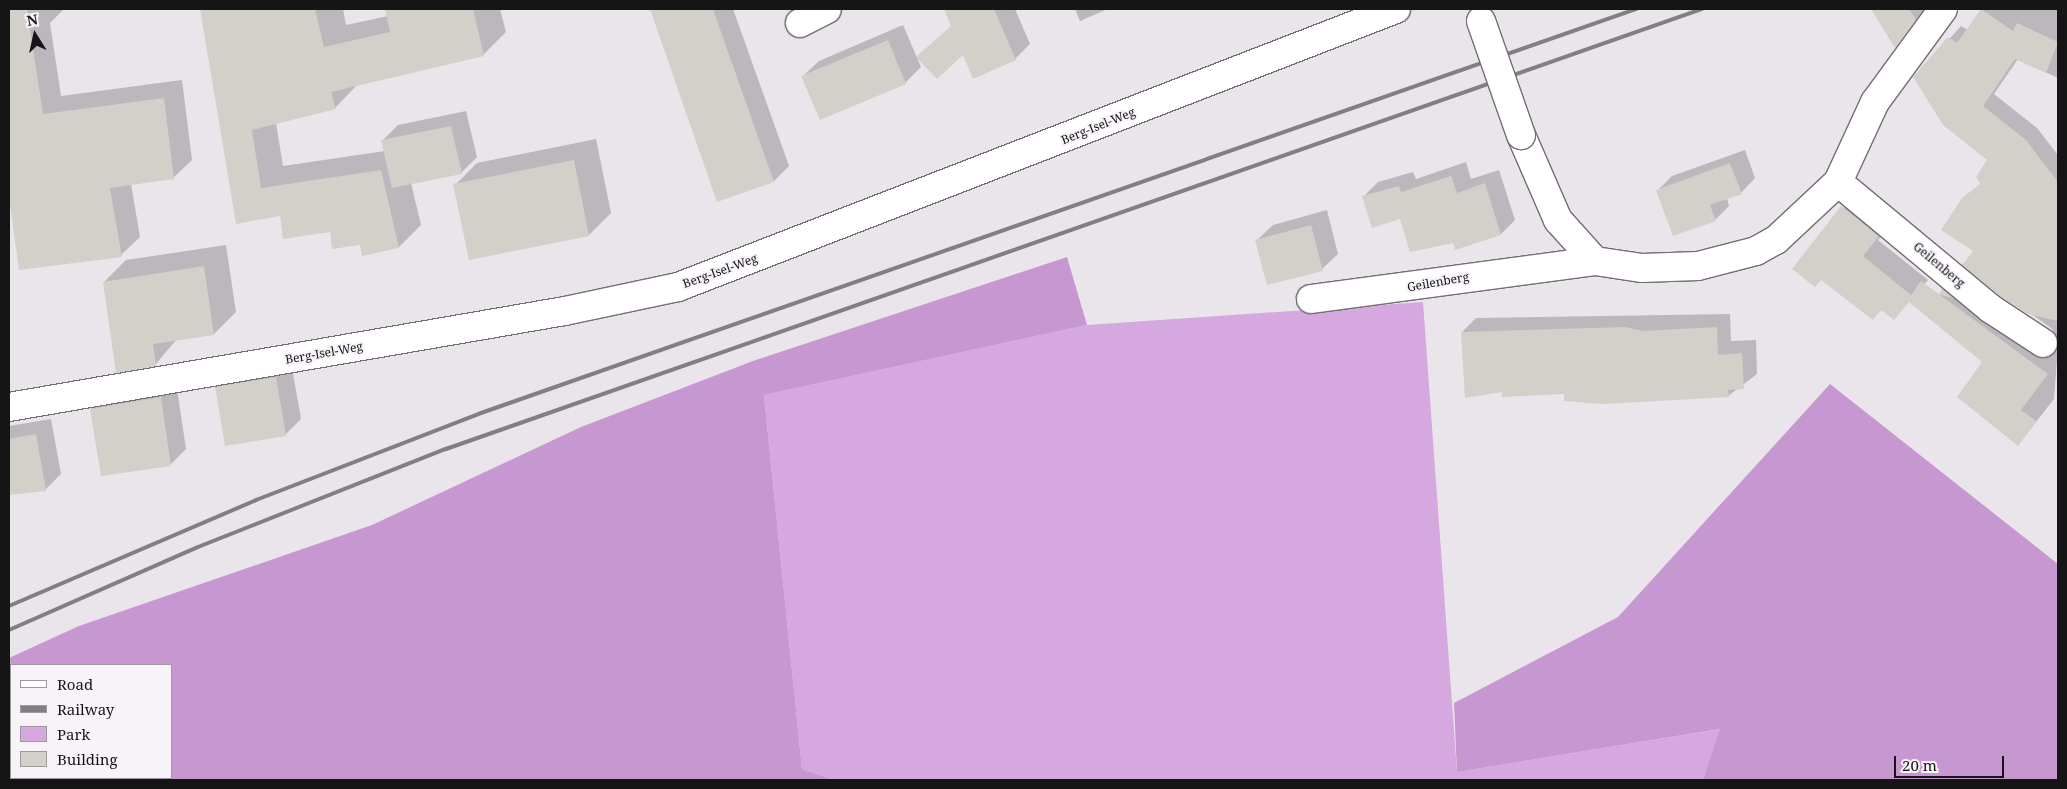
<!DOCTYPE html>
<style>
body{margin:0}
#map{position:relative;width:2067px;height:789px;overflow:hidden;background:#eae5eb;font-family:"Noto Serif",serif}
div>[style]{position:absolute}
.green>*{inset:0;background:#d5a9df}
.forest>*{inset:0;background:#c697d0}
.shadow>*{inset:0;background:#0003}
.building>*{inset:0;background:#d3cfc9}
.roads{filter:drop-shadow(1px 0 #726e73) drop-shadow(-1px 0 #726e73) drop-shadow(0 1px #726e73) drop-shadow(0 -1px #726e73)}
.minor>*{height:28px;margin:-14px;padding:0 14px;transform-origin:14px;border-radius:14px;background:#fff}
.rail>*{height:4px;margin:-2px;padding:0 2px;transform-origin:2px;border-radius:2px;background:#827f82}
.bridges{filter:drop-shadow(1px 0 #726e73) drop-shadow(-1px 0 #726e73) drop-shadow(0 1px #726e73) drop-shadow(0 -1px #726e73)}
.minor-bridge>*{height:28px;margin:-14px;padding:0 14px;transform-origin:14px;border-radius:14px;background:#fff}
span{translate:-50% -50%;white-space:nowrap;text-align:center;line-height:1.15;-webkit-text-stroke:4px #f7f3f9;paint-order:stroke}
.street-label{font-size:12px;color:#161516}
.frame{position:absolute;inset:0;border:10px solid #161516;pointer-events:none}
.legend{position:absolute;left:10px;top:664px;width:162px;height:115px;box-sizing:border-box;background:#f7f3f9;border:1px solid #9d9a9e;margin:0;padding:6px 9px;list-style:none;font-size:15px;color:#161516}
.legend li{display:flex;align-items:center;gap:10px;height:25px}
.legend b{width:25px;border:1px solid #9d9a9e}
.north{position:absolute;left:10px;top:10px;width:50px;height:50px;-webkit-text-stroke:4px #f7f3f9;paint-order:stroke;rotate:350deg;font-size:14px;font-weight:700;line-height:20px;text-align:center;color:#161516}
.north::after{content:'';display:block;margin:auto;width:18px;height:22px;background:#161516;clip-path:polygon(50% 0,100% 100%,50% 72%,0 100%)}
.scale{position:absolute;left:1894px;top:756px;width:110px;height:22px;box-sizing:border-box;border:2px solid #161516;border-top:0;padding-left:6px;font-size:15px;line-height:18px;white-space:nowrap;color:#161516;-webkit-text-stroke:4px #f7f3f9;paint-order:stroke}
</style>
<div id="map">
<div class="green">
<div style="clip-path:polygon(1423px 302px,1457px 772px,1721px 729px,1703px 780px,834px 780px,802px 769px,764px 395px,1087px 325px)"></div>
</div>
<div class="forest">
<div style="clip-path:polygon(evenodd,1067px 257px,1087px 325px,764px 395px,802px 769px,834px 780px,9px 780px,9px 658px,79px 626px,372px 525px,581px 427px,753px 361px,1067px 257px,11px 665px,171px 665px,171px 778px,11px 778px,11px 665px)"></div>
<div style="clip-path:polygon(1830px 384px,2058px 564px,2058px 780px,1703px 780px,1720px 729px,1457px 772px,1454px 703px,1618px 617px)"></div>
</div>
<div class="shadow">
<div style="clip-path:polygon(9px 9px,64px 9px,50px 23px,61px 96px,182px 80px,192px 160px,173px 178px,131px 184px,140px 237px,121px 255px,9px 205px)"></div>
<div style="clip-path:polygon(201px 9px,343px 9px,346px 25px,388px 16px,386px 9px,500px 9px,506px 32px,483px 55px,357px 85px,335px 108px,276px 123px,283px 166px,385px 151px,382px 141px,398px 125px,466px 111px,477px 157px,461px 173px,411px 183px,421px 225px,399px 247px,361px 243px,281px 215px,237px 223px)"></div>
<div style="clip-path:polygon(651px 9px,733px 9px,789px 166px,774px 181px,718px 200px)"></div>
<div style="clip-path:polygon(945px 9px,1015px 9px,1030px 44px,1015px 59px,952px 25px)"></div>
<div style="clip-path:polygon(1075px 9px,1108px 9px,1080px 21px)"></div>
<div style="clip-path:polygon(1872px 9px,1921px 9px,1923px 11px,1895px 46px)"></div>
<div style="clip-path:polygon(1983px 9px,2058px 9px,2058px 78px,2018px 59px,1994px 94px,2037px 128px,2058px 155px,2058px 339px,2052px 329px,1964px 264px,1975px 251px,1981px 183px,1989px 159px,1915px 77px,1961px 26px,1968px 30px)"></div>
<div style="clip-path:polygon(903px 25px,921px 67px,905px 83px,803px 76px,819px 61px)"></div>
<div style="clip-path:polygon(596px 139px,611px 213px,589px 235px,455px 185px,477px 163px)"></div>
<div style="clip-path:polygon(1745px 150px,1755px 178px,1741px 193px,1727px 198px,1729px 206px,1715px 220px,1658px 190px,1672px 176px)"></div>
<div style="clip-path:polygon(1466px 162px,1471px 179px,1499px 170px,1515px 220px,1501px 234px,1453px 242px,1363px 197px,1378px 182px,1413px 172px,1416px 179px)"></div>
<div style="clip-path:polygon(1858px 191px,1894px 220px,1878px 240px,1928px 280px,1894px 319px,1882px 309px,1872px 319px,1822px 279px,1794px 269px)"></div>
<div style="clip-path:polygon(1327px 210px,1338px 254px,1322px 269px,1257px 240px,1273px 225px)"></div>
<div style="clip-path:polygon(226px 245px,236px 312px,214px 334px,177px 339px,155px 365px,104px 282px,126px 260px)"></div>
<div style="clip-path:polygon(1955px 278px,2058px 346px,2054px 399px,2018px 445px,1984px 361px,1924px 313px)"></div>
<div style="clip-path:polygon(1730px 314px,1731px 341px,1756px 340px,1757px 374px,1728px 396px,1503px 390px,1462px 332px,1476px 318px)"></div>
<div style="clip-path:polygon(291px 362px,301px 419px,285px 435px,217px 388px,232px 372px)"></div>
<div style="clip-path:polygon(176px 382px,186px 449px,171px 464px,91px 409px,107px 394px)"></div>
<div style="clip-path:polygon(51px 419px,61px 474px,45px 490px,9px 494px,9px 426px)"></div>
</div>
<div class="building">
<div style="clip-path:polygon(9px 9px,27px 9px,43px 114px,164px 98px,174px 179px,110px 188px,122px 257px,19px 270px,9px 197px)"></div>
<div style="clip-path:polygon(200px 9px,315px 9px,324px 47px,390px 32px,385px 9px,473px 9px,484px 56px,331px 92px,336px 109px,252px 130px,261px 188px,381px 170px,399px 248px,362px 256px,360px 245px,332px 249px,330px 232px,283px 239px,280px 216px,236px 224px)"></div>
<div style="clip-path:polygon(650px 9px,713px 9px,774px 182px,717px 202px)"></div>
<div style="clip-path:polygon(944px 9px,994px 9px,1016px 60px,973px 79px,963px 55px,937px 79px,916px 57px,951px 26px)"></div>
<div style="clip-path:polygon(1871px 9px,1909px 9px,1916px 20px,1895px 48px)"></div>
<div style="clip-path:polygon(1981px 9px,2013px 31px,2017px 23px,2058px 42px,2046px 73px,2015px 59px,1983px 106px,2026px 140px,2058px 182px,2058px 321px,2028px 314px,2000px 296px,1962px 265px,1973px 251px,1941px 230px,1962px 198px,1980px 184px,1976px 177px,1987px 160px,1943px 125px,1913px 77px,1948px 37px,1957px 43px)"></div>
<div style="clip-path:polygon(888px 40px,906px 84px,820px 120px,801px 76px)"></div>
<div style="clip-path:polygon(451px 126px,462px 174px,392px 188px,381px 140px)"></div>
<div style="clip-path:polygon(574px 160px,589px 236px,469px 260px,453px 184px)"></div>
<div style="clip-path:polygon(1730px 163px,1742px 194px,1710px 205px,1716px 221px,1673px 236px,1656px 190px)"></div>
<div style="clip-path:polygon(1451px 176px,1457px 193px,1485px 183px,1501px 235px,1455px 250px,1453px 243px,1410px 252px,1400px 219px,1372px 228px,1362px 196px,1399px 186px,1401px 192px)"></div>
<div style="clip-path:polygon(1841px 206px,1879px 236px,1863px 256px,1911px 295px,1921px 281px,1939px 294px,1942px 289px,1953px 298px,1940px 295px,2048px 374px,2021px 410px,2036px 421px,2018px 446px,1957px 397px,1982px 362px,1909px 302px,1894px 320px,1881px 310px,1873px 320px,1821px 280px,1815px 287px,1792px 269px)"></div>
<div style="clip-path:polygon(1311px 225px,1323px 271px,1267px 285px,1255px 240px)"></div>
<div style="clip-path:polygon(204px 266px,214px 335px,153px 344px,156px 366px,116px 373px,103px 282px)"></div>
<div style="clip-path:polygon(1626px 327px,1642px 331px,1717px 327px,1718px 355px,1742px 353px,1744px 389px,1728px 390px,1729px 397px,1602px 404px,1564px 401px,1564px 394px,1502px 397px,1502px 392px,1465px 398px,1461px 332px)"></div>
<div style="clip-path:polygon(276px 377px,286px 436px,225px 446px,215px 387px)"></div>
<div style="clip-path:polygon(161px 397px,171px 466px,101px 476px,90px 409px)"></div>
<div style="clip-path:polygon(36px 434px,46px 491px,9px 495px,9px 439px)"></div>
</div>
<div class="roads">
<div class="minor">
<div style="left:800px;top:23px;width:30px;rotate:-27deg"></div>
<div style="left:1521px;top:135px;width:93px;rotate:66.5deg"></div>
<div style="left:1558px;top:220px;width:55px;rotate:47.9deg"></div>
<div style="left:1595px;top:261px;width:48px;rotate:8.5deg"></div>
<div style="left:1642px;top:268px;width:56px;rotate:-2deg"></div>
<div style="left:1698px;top:266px;width:60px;rotate:-14.5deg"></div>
<div style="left:1756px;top:251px;width:23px;rotate:-29deg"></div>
<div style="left:1776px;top:240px;width:85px;rotate:-43.1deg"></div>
<div style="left:1838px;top:182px;width:88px;rotate:-65.2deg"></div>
<div style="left:1875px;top:102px;width:115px;rotate:-53.8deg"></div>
<div style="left:1838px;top:182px;width:199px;rotate:39.7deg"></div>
<div style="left:1991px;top:309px;width:62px;rotate:33.2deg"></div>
<div style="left:1311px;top:299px;width:287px;rotate:-7.6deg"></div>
<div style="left:9px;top:407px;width:564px;rotate:-9.8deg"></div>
<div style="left:565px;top:311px;width:116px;rotate:-12deg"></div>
<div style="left:678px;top:287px;width:770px;rotate:-21.17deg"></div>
</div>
</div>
<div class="rail">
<div style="left:9px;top:606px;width:269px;rotate:-23.2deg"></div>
<div style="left:256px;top:500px;width:241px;rotate:-21.1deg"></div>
<div style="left:481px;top:413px;width:1224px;rotate:-19.28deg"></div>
<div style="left:9px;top:630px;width:206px;rotate:-23.7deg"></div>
<div style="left:198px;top:547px;width:267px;rotate:-21.6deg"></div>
<div style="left:446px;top:449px;width:1331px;rotate:-19.31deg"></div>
</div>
<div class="bridges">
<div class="minor-bridge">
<div style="left:1481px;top:21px;width:121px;rotate:70.7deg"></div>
</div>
</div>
<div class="street-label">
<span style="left:1098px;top:126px;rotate:-22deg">Berg-Isel-Weg</span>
<span style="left:1939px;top:265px;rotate:40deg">Geilenberg</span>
<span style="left:720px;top:271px;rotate:-20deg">Berg-Isel-Weg</span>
<span style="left:1438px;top:282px;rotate:-10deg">Geilenberg</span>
<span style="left:324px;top:353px;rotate:-10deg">Berg-Isel-Weg</span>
</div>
<div class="frame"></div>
<ul class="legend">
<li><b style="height:6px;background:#fff"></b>Road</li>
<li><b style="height:6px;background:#827f82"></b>Railway</li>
<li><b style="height:14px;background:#d5a9df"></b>Park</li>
<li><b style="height:14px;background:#d3cfc9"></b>Building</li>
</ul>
<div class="north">N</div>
<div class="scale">20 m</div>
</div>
